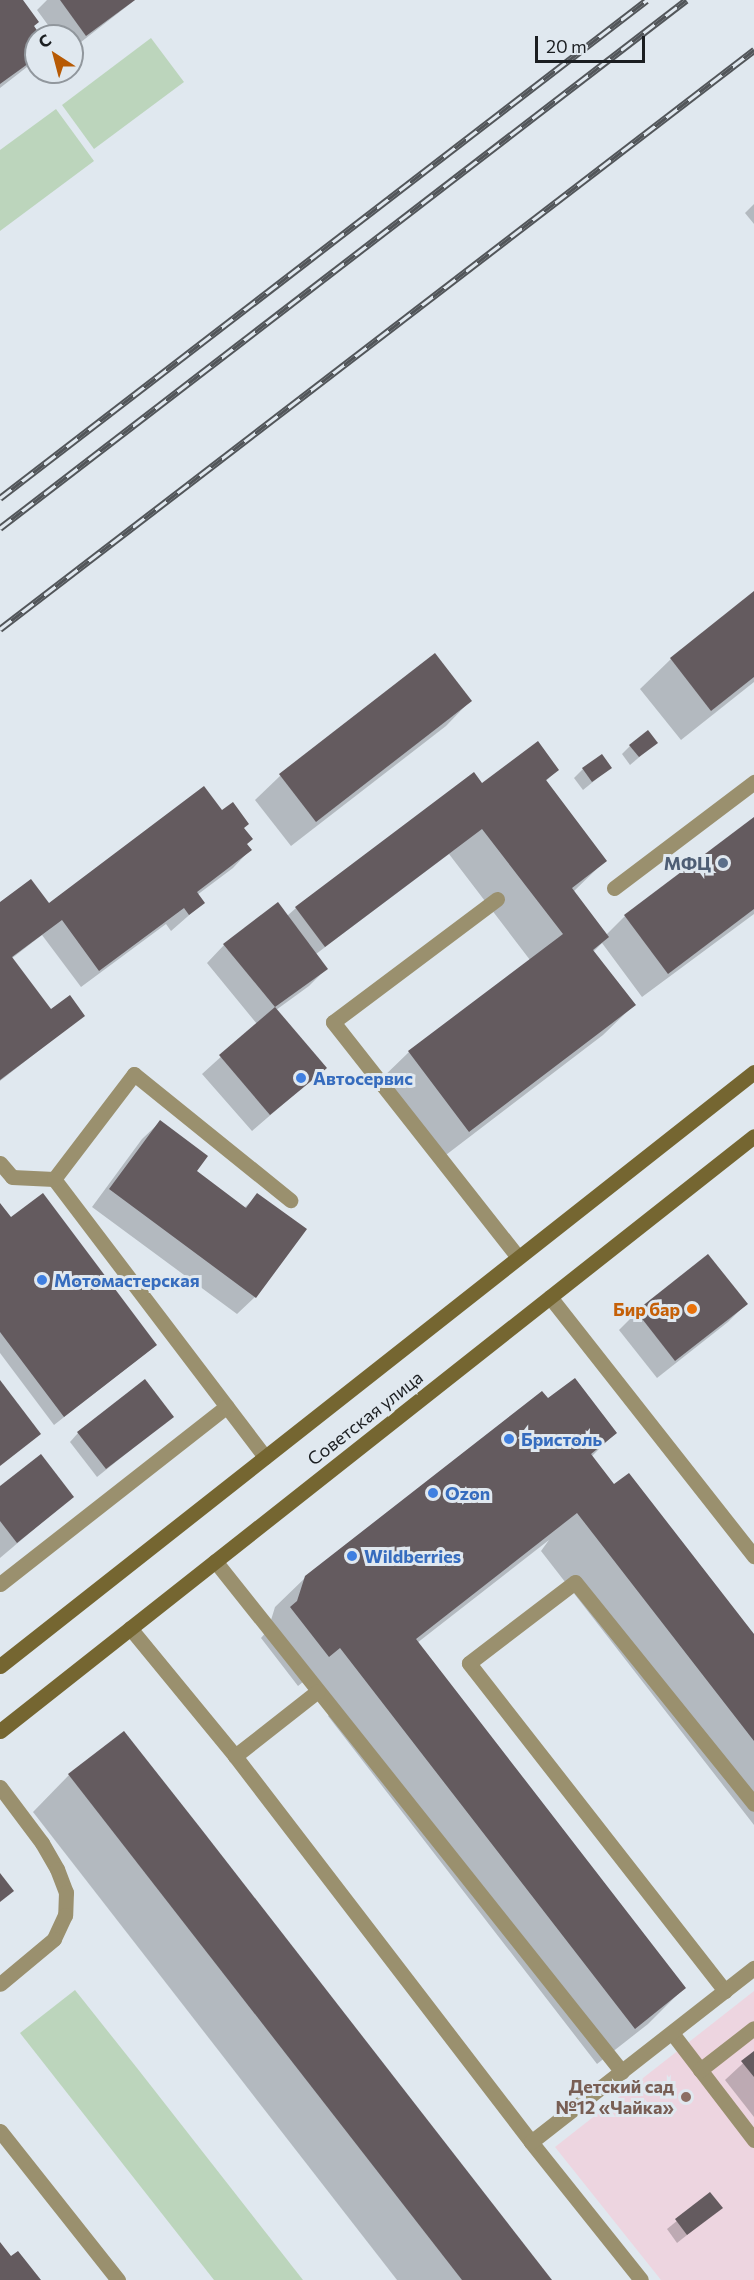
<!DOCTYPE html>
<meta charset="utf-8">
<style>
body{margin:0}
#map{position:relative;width:754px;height:2280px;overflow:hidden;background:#e0e8ef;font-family:Commissioner,sans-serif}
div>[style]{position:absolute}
.education>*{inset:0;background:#edd5e0}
.green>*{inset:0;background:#bcd5bc}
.shadow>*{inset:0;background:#0003}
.building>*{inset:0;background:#645b5f}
.lane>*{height:15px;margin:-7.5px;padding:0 7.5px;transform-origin:7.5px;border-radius:7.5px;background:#9a906e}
.secondary>*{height:15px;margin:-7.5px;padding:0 7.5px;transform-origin:7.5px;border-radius:7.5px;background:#756631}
.rail>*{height:7px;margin-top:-3.5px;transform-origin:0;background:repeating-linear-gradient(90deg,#e0e8ef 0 14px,#52565a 0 28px);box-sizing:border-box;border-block:2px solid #52565a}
.dots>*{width:16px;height:16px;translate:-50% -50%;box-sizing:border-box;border:3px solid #e0e8ef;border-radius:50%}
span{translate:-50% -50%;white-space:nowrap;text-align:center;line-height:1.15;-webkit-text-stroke:6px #e0e8ef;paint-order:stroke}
.service-label{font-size:18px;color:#4e5e75;font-weight:700}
.right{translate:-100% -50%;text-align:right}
.shop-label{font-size:18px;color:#366cbe;font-weight:700}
.left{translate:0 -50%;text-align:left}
.food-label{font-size:18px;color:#c56008;font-weight:700}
.street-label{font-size:18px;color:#1b1e21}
.education-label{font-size:18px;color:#785e54;font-weight:700}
.north{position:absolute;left:24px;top:24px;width:60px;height:60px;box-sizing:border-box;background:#e0e8ef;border:2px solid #91979d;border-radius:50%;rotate:324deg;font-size:16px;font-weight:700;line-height:24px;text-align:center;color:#1b1e21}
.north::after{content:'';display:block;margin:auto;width:21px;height:27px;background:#b75a04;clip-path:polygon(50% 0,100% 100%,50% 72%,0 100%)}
.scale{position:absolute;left:535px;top:36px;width:110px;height:27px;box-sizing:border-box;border:3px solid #1b1e21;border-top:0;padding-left:8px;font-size:18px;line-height:21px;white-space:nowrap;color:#1b1e21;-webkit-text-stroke:4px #e0e8ef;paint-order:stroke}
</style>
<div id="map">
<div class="education">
<div style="clip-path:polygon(754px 1991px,754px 2280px,661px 2280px,555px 2147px)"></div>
</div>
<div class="green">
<div style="clip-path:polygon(151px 38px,184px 82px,94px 149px,62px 105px)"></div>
<div style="clip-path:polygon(56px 109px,94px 161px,0 231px,0 150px)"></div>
<div style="clip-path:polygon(75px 1990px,137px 2068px,303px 2280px,214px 2280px,20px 2033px)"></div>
</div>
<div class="shadow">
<div style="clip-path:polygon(0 0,21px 0,39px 36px,36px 36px,36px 60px,0 88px)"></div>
<div style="clip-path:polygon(47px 0,135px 0,72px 49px,72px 36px,56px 36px,37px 10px)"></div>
<div style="clip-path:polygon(754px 204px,754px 224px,745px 213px)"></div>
<div style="clip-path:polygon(754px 593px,754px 682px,681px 740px,640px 689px,671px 659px)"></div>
<div style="clip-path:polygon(435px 655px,470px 701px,446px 726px,291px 846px,255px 800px,280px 776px)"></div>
<div style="clip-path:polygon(656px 743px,630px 765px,622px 754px,630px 746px)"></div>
<div style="clip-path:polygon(610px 768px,583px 790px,574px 778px,583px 769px)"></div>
<div style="clip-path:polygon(557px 770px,545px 782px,605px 861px,573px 892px,606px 935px,625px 916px,754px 819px,754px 914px,642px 997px,602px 943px,593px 952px,634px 1005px,603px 1035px,438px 1161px,378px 1082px,409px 1052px,530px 960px,449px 854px,316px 954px,326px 969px,309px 986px,276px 1010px,325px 1068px,252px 1131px,202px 1074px,257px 1024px,207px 963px,224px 945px,287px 916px,296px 908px,475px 788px)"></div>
<div style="clip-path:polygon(222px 812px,243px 828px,246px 844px,250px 850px,233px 868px,197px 895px,203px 903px,171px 931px,166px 924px,81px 987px,42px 935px,11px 959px,50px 1011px,83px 1016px,0 1081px,0 904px,49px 905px)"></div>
<div style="clip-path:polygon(160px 1122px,195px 1171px,244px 1208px,258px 1195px,304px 1229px,255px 1297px,237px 1314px,92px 1207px,142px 1139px)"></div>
<div style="clip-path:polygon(0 1205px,11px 1220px,146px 1353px,54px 1425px,0 1353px)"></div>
<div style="clip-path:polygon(707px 1256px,746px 1304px,728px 1322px,657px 1378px,619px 1330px,637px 1312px)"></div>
<div style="clip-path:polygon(548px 1401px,615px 1433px,591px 1457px,614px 1486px,754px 1637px,754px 1825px,541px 1551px,549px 1540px,417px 1643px,684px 1988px,648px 2024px,597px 2064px,328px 1716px,334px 1710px,309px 1677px,298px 1686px,261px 1638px,268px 1630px,275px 1607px,306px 1577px)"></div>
<div style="clip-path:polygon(172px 1417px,97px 1477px,70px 1442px,78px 1433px)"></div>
<div style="clip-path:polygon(0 1488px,72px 1497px,0 1558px)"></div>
<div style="clip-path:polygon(123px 1733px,550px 2280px,397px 2280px,33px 1812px,69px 1775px)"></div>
<div style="clip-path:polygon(754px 2053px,754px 2117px,725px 2080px)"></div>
<div style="clip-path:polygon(710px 2194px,721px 2208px,677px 2243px,667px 2229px)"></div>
</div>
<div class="building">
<div style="clip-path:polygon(0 0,23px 0,39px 22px,34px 26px,41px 36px,36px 36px,36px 58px,0 84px)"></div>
<div style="clip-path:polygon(60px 0,135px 0,86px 36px)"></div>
<div style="clip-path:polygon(754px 591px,754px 677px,711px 711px,670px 658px)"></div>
<div style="clip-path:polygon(435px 653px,472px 701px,316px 822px,279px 774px)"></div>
<div style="clip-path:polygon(648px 730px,658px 743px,639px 757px,629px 745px)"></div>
<div style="clip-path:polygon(538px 741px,559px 770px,546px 780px,607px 861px,572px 888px,609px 937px,593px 950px,636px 1005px,469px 1132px,408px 1051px,563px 934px,482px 829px,325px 947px,295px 907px,474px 772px,482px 783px)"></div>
<div style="clip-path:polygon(602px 754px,612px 768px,592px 782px,582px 768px)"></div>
<div style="clip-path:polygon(204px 786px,222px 810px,233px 802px,249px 824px,244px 828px,253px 839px,247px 844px,252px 850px,197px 892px,205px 903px,189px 915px,184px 908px,99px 971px,62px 920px,12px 957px,51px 1009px,70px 995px,85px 1016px,0 1080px,0 902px,31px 879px,49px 903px)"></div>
<div style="clip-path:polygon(754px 817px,754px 909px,668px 974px,624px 915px)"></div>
<div style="clip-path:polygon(278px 902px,328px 969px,275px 1007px,223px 944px)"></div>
<div style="clip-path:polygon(275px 1007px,327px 1068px,270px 1115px,219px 1055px)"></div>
<div style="clip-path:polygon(160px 1120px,208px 1156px,197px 1171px,246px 1208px,257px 1193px,307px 1229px,256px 1298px,109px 1189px)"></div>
<div style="clip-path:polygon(43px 1193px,157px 1345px,64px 1417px,0 1332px,0 1203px,11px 1217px)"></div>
<div style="clip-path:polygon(708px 1254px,748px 1304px,675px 1361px,636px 1311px)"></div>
<div style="clip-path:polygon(575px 1378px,617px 1433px,591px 1454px,614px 1484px,629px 1473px,754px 1634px,754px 1741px,577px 1513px,416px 1639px,686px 1988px,635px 2029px,340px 1648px,329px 1657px,290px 1607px,297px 1601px,305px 1576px,542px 1391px,548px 1398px)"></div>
<div style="clip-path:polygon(145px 1379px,174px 1417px,106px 1469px,77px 1432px)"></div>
<div style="clip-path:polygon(0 1380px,41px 1434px,0 1466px)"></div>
<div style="clip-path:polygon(41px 1454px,74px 1497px,17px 1543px,0 1521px,0 1486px)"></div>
<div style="clip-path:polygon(124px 1731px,202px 1830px,552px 2280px,462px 2280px,68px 1774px)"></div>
<div style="clip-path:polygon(0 1873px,14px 1891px,0 1902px)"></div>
<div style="clip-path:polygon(754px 2051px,754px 2077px,741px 2061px)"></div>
<div style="clip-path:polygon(710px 2192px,723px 2208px,687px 2235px,675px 2219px)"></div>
<div style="clip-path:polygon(0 2242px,11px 2256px,18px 2251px,41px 2280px,0 2280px)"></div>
</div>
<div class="lane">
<div style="left:614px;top:888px;width:176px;rotate:-37.1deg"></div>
<div style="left:497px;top:899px;width:205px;rotate:143.1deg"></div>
<div style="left:333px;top:1022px;width:299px;rotate:51.8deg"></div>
<div style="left:0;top:1163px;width:18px;rotate:49deg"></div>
<div style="left:12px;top:1177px;width:42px;rotate:2.7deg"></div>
<div style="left:54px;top:1179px;width:349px;rotate:52.8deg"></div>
<div style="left:54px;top:1179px;width:132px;rotate:-52.7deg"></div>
<div style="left:134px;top:1074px;width:201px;rotate:38.9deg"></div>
<div style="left:550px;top:1297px;width:330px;rotate:51.8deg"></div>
<div style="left:215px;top:1561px;width:653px;rotate:51.46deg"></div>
<div style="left:0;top:1584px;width:288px;rotate:-38.1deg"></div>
<div style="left:130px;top:1628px;width:166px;rotate:50.6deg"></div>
<div style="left:235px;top:1756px;width:486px;rotate:52.5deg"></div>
<div style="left:531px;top:2142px;width:176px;rotate:51.4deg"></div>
<div style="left:235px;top:1756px;width:105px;rotate:-38.1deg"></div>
<div style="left:0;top:1787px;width:70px;rotate:53.1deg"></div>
<div style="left:42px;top:1843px;width:30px;rotate:60deg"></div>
<div style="left:57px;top:1869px;width:25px;rotate:69deg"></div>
<div style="left:66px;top:1892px;width:23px;rotate:92deg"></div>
<div style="left:65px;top:1915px;width:26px;rotate:115deg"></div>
<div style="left:54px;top:1939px;width:70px;rotate:140.2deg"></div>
<div style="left:725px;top:1991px;width:416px;rotate:-128deg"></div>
<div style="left:469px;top:1663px;width:133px;rotate:-37.4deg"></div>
<div style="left:575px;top:1582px;width:285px;rotate:51.1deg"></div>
<div style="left:672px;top:2033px;width:135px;rotate:52.5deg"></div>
<div style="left:700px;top:2070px;width:68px;rotate:-37.9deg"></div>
<div style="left:0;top:2131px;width:190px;rotate:51.6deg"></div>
<div style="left:531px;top:2142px;width:283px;rotate:-38deg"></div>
</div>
<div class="secondary">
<div style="left:0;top:1666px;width:960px;rotate:-38.23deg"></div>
<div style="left:0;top:1731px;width:960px;rotate:-38.28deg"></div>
</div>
<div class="rail">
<div style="left:0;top:498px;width:816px;rotate:-37.59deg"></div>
<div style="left:0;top:528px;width:866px;rotate:-37.58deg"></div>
<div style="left:0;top:629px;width:951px;rotate:-37.52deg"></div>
</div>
<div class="dots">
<div style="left:723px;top:863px;background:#5c6f8a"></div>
<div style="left:301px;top:1078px;background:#3f7fe0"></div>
<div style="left:42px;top:1280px;background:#3f7fe0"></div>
<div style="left:692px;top:1309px;background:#e8710a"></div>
<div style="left:509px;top:1439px;background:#3f7fe0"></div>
<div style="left:433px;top:1493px;background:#3f7fe0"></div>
<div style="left:352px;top:1556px;background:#3f7fe0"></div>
<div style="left:686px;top:2097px;background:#8d6e63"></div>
</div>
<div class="service-label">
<span class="right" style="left:711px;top:863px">МФЦ</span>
</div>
<div class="shop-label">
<span class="left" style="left:313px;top:1078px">Автосервис</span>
<span class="left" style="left:54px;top:1280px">Мотомастерская</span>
<span class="left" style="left:521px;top:1439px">Бристоль</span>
<span class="left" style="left:445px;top:1493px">Ozon</span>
<span class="left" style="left:364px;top:1556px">Wildberries</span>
</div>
<div class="food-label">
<span class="right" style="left:680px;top:1309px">Бир бар</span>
</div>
<div class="street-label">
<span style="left:365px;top:1418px;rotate:-38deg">Советская улица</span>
</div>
<div class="education-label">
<span class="right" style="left:674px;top:2097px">Детский сад<br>№12 «Чайка»</span>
</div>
<div class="north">С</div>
<div class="scale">20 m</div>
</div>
